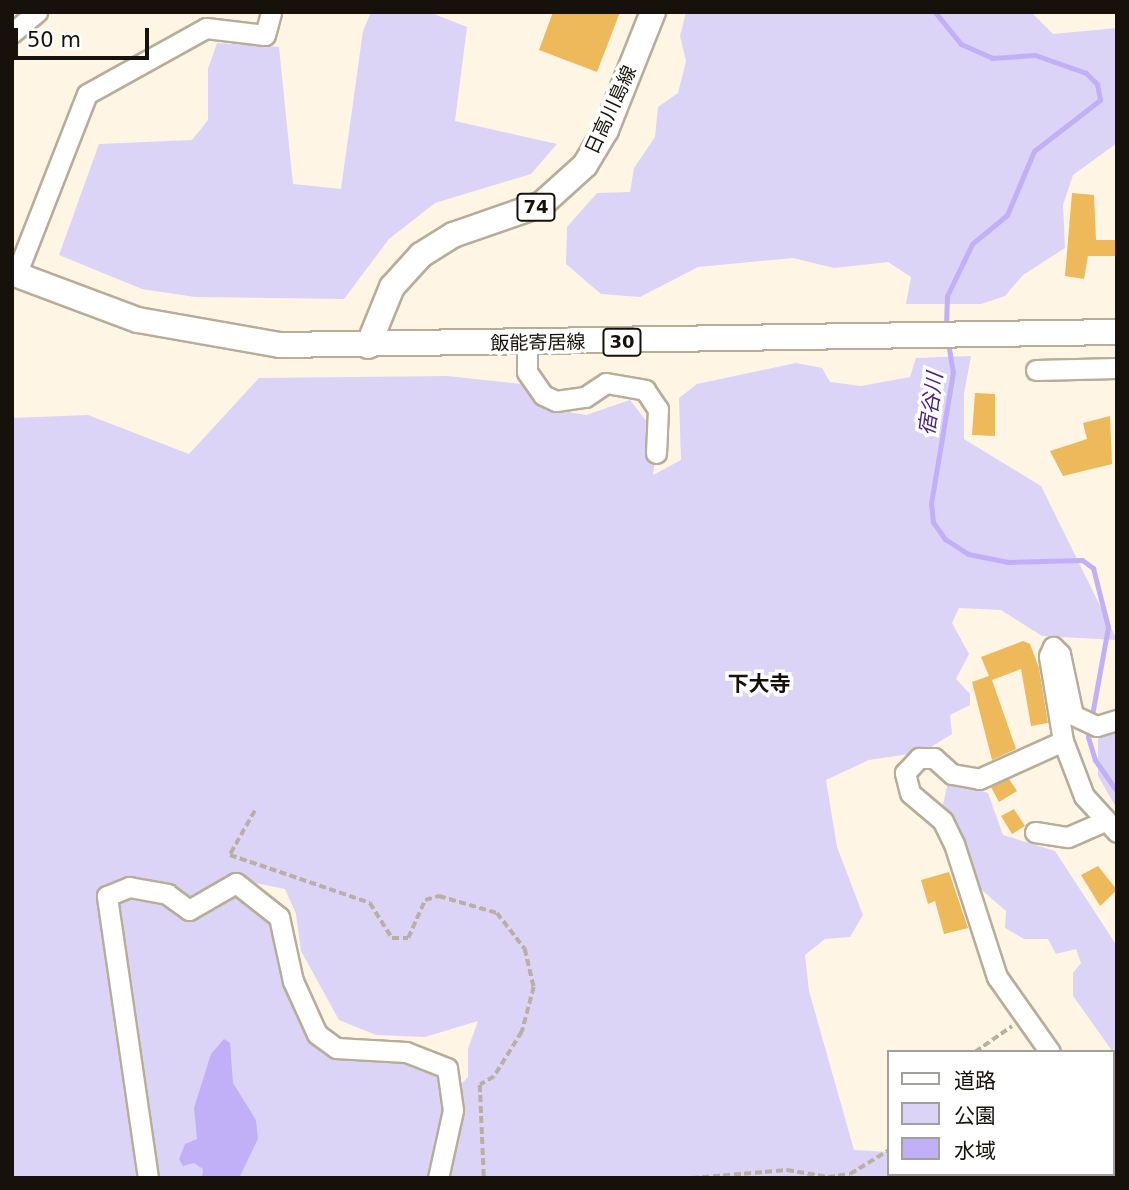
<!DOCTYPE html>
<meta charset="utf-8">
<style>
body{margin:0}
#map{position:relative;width:1129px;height:1190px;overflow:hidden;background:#fff5e5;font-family:"DejaVu Sans","Noto Sans JP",sans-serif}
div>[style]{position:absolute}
.green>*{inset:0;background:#dbd4f6}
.water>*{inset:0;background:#c1b0f8}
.stream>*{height:5px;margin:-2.5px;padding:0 2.5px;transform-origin:2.5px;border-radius:2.5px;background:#c1b0f8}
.building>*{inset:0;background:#edb95a}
.path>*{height:3.5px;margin-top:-1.75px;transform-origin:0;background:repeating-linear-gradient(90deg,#b9b0a3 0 7px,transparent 0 10.5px)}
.roads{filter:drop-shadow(2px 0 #b8ad99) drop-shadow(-2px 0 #b8ad99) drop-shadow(0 2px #b8ad99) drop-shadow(0 -2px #b8ad99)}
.minor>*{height:19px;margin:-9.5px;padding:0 9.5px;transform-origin:9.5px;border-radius:9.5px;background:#fff}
.major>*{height:24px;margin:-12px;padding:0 12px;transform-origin:12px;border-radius:12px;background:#fff}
span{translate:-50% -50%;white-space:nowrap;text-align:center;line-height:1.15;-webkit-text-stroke:7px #fff;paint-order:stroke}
.shield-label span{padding:2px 5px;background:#fff;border:2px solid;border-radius:5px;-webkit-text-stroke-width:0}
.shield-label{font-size:18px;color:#16110b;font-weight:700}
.street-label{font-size:19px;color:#16110b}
.water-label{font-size:21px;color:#471f85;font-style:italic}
.neighbourhood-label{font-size:21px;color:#16110b;font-weight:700}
.frame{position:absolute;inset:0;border:14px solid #16110b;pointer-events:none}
.legend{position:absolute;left:887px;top:1050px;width:228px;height:126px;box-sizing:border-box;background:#fff;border:2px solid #a2a09d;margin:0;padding:9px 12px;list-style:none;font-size:21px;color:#16110b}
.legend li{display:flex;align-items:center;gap:14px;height:35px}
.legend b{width:35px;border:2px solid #a2a09d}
.scale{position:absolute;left:14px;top:28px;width:135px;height:32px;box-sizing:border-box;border:4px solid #16110b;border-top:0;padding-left:9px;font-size:21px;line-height:24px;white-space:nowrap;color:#16110b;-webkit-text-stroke:5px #fff;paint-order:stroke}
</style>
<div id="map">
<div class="green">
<div style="clip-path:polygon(371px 12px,429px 12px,467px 27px,455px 121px,557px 144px,531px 174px,435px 203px,389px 239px,344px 299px,195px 297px,142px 289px,59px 255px,99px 144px,192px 140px,208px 120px,208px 69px,217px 43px,279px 47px,293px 184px,341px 189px,363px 31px)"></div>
<div style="clip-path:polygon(686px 12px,1031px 12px,1053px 34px,1117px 28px,1117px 143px,1073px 175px,1063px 205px,1065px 248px,1023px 275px,1005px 296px,981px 304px,906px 304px,911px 277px,888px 262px,834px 268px,793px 258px,698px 267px,640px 297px,601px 294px,566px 264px,567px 227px,597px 193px,630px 192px,634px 168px,655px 137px,658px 107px,678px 93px,686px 61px,680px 36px)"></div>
<div style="clip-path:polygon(evenodd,971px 356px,964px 394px,964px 439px,1041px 486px,1117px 640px,1042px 636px,1001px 610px,959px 608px,952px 623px,969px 654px,956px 679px,970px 694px,970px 705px,950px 715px,952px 734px,923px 752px,869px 760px,826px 780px,837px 847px,863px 915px,850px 937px,825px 939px,805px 955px,809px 991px,854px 1150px,889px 1152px,889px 1174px,1113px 1174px,1113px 1140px,1117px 1178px,12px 1178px,12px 418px,88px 415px,189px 454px,259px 378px,447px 376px,523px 384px,546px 408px,586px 415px,630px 400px,658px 436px,653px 475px,681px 460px,679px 398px,697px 384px,796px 363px,822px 368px,830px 382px,861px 386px,910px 377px,916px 358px,971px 356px,250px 882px,285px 889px,296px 914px,301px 951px,339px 1020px,376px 1035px,425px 1037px,478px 1021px,468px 1049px,468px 1077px,459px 1087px,455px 1064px,430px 1051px,339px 1038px,313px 1013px,293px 964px,286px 915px,250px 882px)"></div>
<div style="clip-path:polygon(1117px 726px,1117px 809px,1098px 776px,1098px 738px)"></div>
<div style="clip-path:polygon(948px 781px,988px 793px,1003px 835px,1055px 851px,1117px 946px,1117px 1066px,1113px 1052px,1073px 996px,1073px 973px,1081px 963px,1076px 949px,1056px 954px,1048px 939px,1024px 939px,1005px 928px,1006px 911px,976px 885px,974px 868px,942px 810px)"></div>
</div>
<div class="water">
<div style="clip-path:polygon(224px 1039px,230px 1043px,233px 1083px,256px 1120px,258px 1139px,239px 1178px,202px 1178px,203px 1169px,194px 1163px,183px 1166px,179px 1159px,185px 1144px,197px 1139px,194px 1108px,211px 1054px)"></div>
</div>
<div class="stream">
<div style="left:935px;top:12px;width:41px;rotate:50.9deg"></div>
<div style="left:961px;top:44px;width:34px;rotate:24deg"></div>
<div style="left:992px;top:58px;width:43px;rotate:-4deg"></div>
<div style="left:1035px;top:55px;width:54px;rotate:19.4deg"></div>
<div style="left:1086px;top:73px;width:16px;rotate:45deg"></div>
<div style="left:1097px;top:84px;width:16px;rotate:79deg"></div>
<div style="left:1100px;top:100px;width:83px;rotate:142.3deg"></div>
<div style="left:1034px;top:151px;width:69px;rotate:112.9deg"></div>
<div style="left:1007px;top:215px;width:45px;rotate:140.4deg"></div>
<div style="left:972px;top:244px;width:58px;rotate:115.7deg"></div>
<div style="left:947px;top:296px;width:32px;rotate:92deg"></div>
<div style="left:948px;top:342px;width:30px;rotate:81deg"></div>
<div style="left:953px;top:372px;width:133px;rotate:99.5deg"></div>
<div style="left:931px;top:503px;width:19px;rotate:84deg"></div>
<div style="left:933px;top:522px;width:21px;rotate:55deg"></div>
<div style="left:945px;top:539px;width:27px;rotate:33deg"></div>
<div style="left:968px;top:554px;width:41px;rotate:11.3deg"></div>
<div style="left:1008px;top:562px;width:74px;rotate:-1.5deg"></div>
<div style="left:1082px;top:560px;width:14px;rotate:36deg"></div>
<div style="left:1093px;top:568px;width:61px;rotate:75.7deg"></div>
<div style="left:1108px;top:627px;width:112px;rotate:100.3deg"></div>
<div style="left:1088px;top:737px;width:24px;rotate:73deg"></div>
<div style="left:1095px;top:760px;width:39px;rotate:55deg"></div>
</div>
<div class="building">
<div style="clip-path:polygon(553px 12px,620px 12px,597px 72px,539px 50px)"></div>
<div style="clip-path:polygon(1072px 193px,1094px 195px,1096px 240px,1116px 240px,1116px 256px,1088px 256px,1084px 279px,1065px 276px)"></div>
<div style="clip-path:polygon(975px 393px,995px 394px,995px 436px,972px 435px)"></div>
<div style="clip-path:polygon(1110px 416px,1112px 464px,1063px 476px,1050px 451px,1087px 439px,1083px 423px)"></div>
<div style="clip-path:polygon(1023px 641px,1030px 644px,1039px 668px,1048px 723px,1031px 726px,1021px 669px,992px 680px,1016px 749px,992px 760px,972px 682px,989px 676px,981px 657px)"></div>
<div style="clip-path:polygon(1009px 779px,1017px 791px,999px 802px,991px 787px)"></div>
<div style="clip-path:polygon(1014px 809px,1025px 826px,1012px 834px,1001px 816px)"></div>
<div style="clip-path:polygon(1098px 866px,1117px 890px,1100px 906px,1081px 875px)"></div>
<div style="clip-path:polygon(949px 872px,968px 928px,944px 934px,935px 901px,928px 904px,921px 880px)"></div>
</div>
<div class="path">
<div style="left:255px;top:811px;width:51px;rotate:119.6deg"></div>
<div style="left:230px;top:855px;width:148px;rotate:18.9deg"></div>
<div style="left:370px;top:903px;width:41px;rotate:57.8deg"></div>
<div style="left:392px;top:938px;width:16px"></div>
<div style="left:408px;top:938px;width:42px;rotate:-65.9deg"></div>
<div style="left:425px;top:900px;width:15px;rotate:-16deg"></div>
<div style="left:439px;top:896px;width:60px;rotate:16.3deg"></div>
<div style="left:497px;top:913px;width:46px;rotate:52.1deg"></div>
<div style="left:525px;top:949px;width:39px;rotate:77deg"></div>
<div style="left:534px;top:987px;width:47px;rotate:104.9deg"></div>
<div style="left:522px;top:1032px;width:53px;rotate:121.9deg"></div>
<div style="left:494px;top:1077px;width:16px;rotate:150deg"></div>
<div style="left:480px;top:1085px;width:93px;rotate:87.5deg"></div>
<div style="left:975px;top:1052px;width:45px;rotate:-35.1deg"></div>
<div style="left:692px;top:1178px;width:95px;rotate:-4.8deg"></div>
<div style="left:787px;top:1170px;width:42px;rotate:9.7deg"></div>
<div style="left:828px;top:1177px;width:22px;rotate:-8deg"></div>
<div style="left:850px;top:1174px;width:46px;rotate:-31.6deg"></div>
</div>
<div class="roads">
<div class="minor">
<div style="left:12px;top:33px;width:33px;rotate:-40deg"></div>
<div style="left:16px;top:275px;width:194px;rotate:-68.6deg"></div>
<div style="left:87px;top:94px;width:136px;rotate:-29deg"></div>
<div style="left:206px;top:28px;width:59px;rotate:6.8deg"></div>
<div style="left:265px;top:35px;width:24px;rotate:-75deg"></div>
<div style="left:527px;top:344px;width:28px;rotate:90deg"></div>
<div style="left:527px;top:372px;width:28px;rotate:55deg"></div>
<div style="left:543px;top:395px;width:14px;rotate:25deg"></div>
<div style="left:556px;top:401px;width:29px;rotate:-8deg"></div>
<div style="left:585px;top:397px;width:25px;rotate:-34deg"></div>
<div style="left:606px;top:383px;width:40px;rotate:10deg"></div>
<div style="left:645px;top:390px;width:23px;rotate:56deg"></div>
<div style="left:658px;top:409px;width:44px;rotate:92.6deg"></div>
<div style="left:1036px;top:370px;width:81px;rotate:-1.4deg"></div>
<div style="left:1063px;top:741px;width:59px;rotate:69.1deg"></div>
<div style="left:1084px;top:796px;width:49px;rotate:47.5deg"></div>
<div style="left:1035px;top:832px;width:33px;rotate:9deg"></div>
<div style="left:1068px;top:837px;width:40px;rotate:-23.4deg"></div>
<div style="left:1050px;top:1052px;width:92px;rotate:-125.2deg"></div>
<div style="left:997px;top:977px;width:140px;rotate:-107.9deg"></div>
<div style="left:954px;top:844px;width:25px;rotate:-116deg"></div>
<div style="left:943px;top:821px;width:43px;rotate:-139.7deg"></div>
<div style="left:910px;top:793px;width:21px;rotate:-104deg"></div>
<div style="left:905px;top:773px;width:21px;rotate:-47deg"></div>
<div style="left:919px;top:758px;width:15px"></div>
<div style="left:934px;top:758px;width:24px;rotate:42deg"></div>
<div style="left:952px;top:774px;width:27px;rotate:10deg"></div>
<div style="left:979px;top:779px;width:92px;rotate:-24.3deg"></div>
<div style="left:1063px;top:741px;width:86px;rotate:-99.4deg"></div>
<div style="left:1049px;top:656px;width:10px;rotate:-66deg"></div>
<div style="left:1053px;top:647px;width:10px;rotate:45deg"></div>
<div style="left:1060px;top:654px;width:62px;rotate:78deg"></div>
<div style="left:1073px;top:715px;width:26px;rotate:25deg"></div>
<div style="left:1097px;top:726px;width:21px;rotate:-17deg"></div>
<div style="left:1113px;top:1125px;width:6px;rotate:45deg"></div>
<div style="left:148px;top:1178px;width:285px;rotate:-98.3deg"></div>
<div style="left:107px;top:896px;width:24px;rotate:-22deg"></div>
<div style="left:129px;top:887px;width:39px;rotate:10deg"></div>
<div style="left:167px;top:894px;width:27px;rotate:36deg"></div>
<div style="left:189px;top:910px;width:54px;rotate:-29.9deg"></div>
<div style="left:236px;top:883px;width:55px;rotate:38.3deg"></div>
<div style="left:279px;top:917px;width:66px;rotate:77.7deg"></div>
<div style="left:293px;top:981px;width:58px;rotate:65.6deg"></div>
<div style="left:317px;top:1034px;width:24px;rotate:36deg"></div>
<div style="left:336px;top:1048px;width:70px;rotate:3.3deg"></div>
<div style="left:406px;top:1052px;width:44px;rotate:21.3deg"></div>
<div style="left:447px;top:1068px;width:42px;rotate:81.9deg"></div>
<div style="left:453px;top:1110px;width:70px;rotate:102.4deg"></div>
</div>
<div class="major">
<div style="left:12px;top:273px;width:134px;rotate:20.5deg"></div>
<div style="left:138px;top:320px;width:144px;rotate:10deg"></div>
<div style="left:280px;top:345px;width:837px;rotate:-0.89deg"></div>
<div style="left:368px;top:346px;width:64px;rotate:-67.9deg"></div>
<div style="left:392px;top:287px;width:43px;rotate:-47.8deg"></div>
<div style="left:421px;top:255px;width:38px;rotate:-32deg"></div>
<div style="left:453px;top:235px;width:94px;rotate:-19.2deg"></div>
<div style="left:542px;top:204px;width:58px;rotate:-42.2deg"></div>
<div style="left:585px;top:165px;width:41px;rotate:-59deg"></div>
<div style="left:606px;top:130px;width:127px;rotate:-68.3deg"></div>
</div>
</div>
<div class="shield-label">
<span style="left:536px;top:207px">74</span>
<span style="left:622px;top:342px">30</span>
</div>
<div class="street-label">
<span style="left:611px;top:110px;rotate:-65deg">日高川島線</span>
<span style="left:538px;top:343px;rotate:-1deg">飯能寄居線</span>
</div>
<div class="water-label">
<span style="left:931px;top:404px;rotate:-82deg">宿谷川</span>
</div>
<div class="neighbourhood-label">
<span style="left:759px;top:684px">下大寺</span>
</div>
<div class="frame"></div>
<ul class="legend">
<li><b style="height:9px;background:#fff"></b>道路</li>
<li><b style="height:19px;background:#dbd4f6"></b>公園</li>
<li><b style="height:19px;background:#c1b0f8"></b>水域</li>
</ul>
<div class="scale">50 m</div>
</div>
